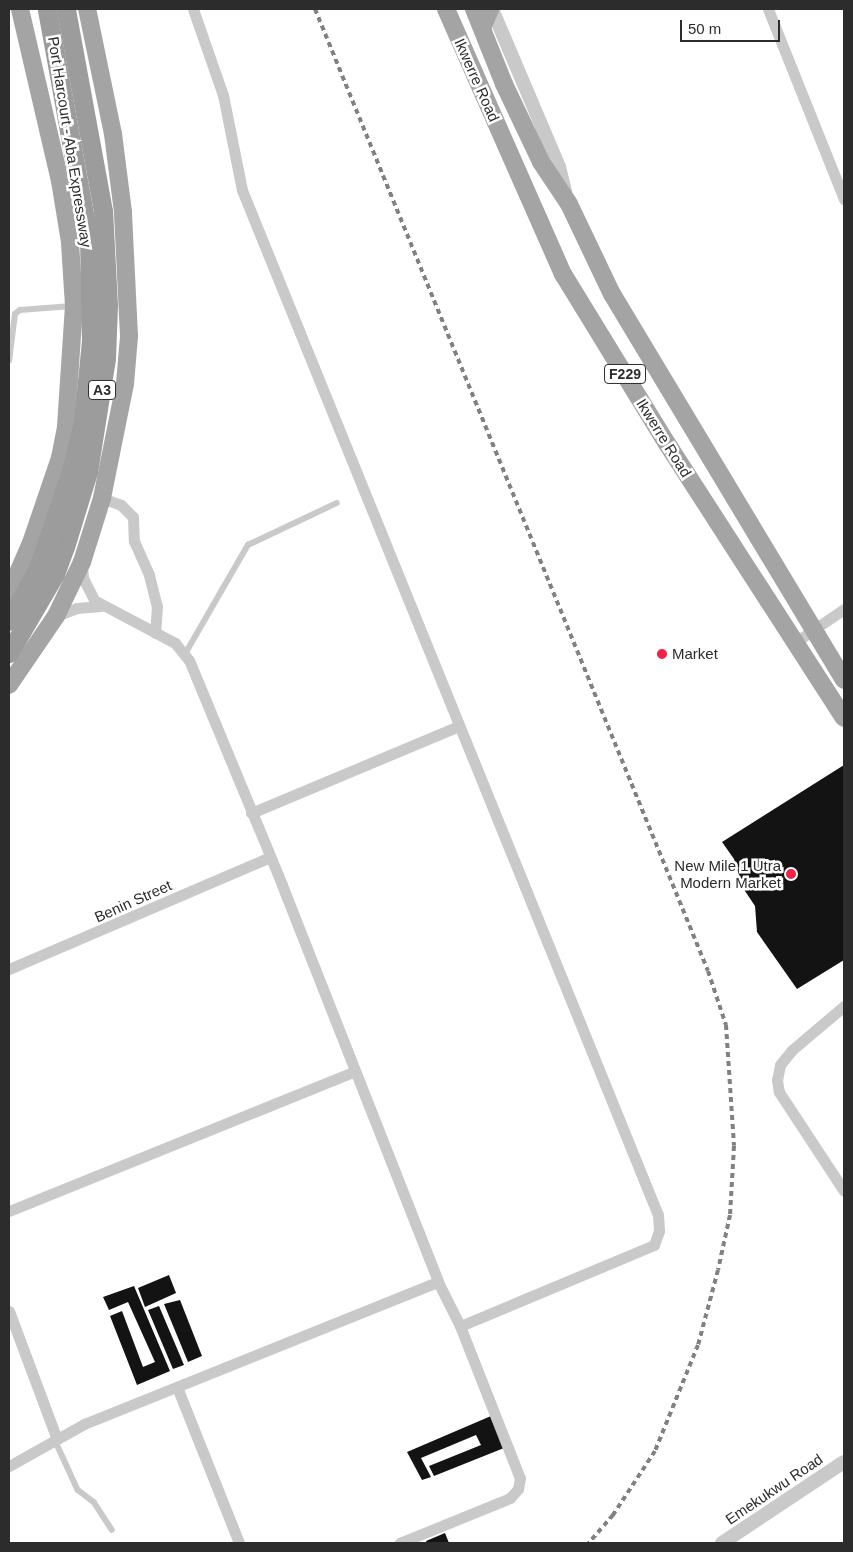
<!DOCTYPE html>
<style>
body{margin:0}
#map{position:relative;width:853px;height:1552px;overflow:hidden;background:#fff;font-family:Helvetica,sans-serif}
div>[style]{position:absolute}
.building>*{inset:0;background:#131313}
.service>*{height:5.5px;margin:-2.75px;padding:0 2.75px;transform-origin:2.75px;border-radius:2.75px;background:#c9c9c9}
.minor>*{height:11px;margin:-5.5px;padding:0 5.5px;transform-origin:5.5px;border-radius:5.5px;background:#c9c9c9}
.tertiary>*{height:14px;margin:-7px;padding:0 7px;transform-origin:7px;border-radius:7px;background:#c9c9c9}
.primary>*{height:18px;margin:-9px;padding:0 9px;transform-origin:9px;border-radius:9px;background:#a4a4a4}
.trunk>*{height:19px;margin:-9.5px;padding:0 9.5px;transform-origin:9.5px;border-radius:9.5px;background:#9c9c9c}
.rail>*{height:4px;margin-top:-2px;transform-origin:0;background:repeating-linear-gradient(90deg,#818181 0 5px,transparent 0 9px)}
.dots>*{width:14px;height:14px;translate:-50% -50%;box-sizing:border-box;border:2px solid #fff;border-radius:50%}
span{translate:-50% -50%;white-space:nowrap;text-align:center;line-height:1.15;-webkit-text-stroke:5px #fff;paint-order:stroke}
.shield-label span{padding:1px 4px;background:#fff;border:1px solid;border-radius:4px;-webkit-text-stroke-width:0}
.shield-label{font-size:14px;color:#2c2c2c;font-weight:700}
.street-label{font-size:15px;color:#2c2c2c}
.poi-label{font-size:15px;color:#2c2c2c}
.left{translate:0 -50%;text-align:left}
.right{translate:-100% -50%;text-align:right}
.frame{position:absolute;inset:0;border:10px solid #2c2c2c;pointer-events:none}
.scale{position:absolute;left:680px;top:20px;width:100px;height:22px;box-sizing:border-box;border:2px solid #2c2c2c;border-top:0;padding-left:6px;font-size:15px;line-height:18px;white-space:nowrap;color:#2c2c2c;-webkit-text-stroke:4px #fff;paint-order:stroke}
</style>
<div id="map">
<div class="building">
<div style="clip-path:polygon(844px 765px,844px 960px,797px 989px,757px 932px,755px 906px,743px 888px,734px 859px,722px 842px)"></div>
<div style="clip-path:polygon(169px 1275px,176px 1293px,145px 1307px,138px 1288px)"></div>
<div style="clip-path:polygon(134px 1286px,170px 1371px,137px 1385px,110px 1316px,122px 1311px,143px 1367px,155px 1362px,128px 1302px,109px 1310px,103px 1297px)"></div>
<div style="clip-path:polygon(180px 1300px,202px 1356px,188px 1362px,164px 1304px)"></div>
<div style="clip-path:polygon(159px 1306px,184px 1365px,173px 1369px,148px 1310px)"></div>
<div style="clip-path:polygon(491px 1416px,504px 1448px,434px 1476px,429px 1466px,481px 1445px,476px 1435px,421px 1458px,431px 1477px,422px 1480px,407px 1452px)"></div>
<div style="clip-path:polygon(445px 1533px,449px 1543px,427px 1543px,426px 1541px)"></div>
</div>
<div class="service">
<div style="left:9px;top:361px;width:47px;rotate:-82.7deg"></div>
<div style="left:15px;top:314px;width:6px;rotate:-39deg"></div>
<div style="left:20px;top:310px;width:52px;rotate:-4.4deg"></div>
<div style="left:185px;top:654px;width:126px;rotate:-60deg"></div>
<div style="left:248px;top:545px;width:98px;rotate:-25.3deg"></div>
<div style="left:55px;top:1440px;width:55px;rotate:65.3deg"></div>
<div style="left:78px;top:1490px;width:20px;rotate:37deg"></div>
<div style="left:94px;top:1502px;width:33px;rotate:57deg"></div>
</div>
<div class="minor">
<div style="left:193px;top:9px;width:91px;rotate:70.8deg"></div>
<div style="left:223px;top:95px;width:97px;rotate:78.7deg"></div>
<div style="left:242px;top:190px;width:1106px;rotate:67.91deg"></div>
<div style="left:658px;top:1215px;width:16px;rotate:86deg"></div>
<div style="left:659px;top:1231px;width:15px;rotate:110deg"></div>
<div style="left:654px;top:1245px;width:210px;rotate:157.3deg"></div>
<div style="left:768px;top:9px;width:205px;rotate:68.2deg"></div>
<div style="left:102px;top:498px;width:20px;rotate:20deg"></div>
<div style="left:121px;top:505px;width:17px;rotate:45deg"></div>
<div style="left:133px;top:517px;width:24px;rotate:88deg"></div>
<div style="left:134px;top:541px;width:37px;rotate:66deg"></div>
<div style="left:149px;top:575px;width:32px;rotate:76deg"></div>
<div style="left:157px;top:606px;width:27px;rotate:94deg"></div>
<div style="left:82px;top:566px;width:12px;rotate:85deg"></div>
<div style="left:83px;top:578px;width:25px;rotate:63deg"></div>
<div style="left:94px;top:600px;width:92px;rotate:28deg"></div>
<div style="left:175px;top:643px;width:22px;rotate:51deg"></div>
<div style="left:189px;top:660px;width:243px;rotate:67.5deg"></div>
<div style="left:282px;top:885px;width:427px;rotate:68.5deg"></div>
<div style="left:438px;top:1282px;width:49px;rotate:63.4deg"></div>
<div style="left:460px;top:1326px;width:163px;rotate:68.5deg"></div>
<div style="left:520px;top:1478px;width:11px;rotate:100deg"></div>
<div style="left:518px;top:1489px;width:12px;rotate:132deg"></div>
<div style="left:510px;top:1498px;width:119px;rotate:157.8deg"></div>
<div style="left:56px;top:616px;width:22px;rotate:-21deg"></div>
<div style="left:77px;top:608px;width:24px;rotate:-5deg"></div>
<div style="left:794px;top:643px;width:60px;rotate:-34.2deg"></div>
<div style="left:251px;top:813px;width:225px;rotate:-22.7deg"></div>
<div style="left:9px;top:969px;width:282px;rotate:-23.2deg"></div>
<div style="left:844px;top:1006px;width:68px;rotate:139.8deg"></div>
<div style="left:792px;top:1050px;width:19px;rotate:129deg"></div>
<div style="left:780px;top:1065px;width:15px;rotate:101deg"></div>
<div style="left:777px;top:1080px;width:12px;rotate:81deg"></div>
<div style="left:779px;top:1092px;width:118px;rotate:56.7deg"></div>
<div style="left:9px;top:1211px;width:373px;rotate:-22deg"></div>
<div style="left:9px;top:1311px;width:134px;rotate:69.5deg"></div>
<div style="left:177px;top:1387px;width:168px;rotate:68.3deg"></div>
<div style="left:9px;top:1466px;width:86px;rotate:-29.2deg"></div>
<div style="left:84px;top:1424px;width:381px;rotate:-21.9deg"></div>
</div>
<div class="tertiary">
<div style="left:492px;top:9px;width:172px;rotate:67deg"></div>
<div style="left:559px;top:167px;width:30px;rotate:76deg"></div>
<div style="left:722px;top:1543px;width:146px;rotate:-33.6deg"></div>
</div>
<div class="primary">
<div style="left:446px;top:9px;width:290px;rotate:66.2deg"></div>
<div style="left:563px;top:274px;width:197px;rotate:58.5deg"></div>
<div style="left:666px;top:442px;width:328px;rotate:57.2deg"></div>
<div style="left:474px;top:9px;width:81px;rotate:68.2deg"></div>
<div style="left:504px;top:84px;width:86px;rotate:64.6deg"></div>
<div style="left:541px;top:162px;width:50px;rotate:56.3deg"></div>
<div style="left:569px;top:204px;width:100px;rotate:64.5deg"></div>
<div style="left:612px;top:294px;width:450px;rotate:59deg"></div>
<div style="left:482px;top:28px;width:21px;rotate:-67deg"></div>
<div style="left:9px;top:593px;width:55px;rotate:-66.3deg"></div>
<div style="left:31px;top:543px;width:90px;rotate:-71.2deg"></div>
<div style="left:60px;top:458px;width:33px;rotate:-79deg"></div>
<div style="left:66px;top:426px;width:120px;rotate:-86.2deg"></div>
<div style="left:74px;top:306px;width:64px;rotate:-93.6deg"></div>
<div style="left:70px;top:242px;width:62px;rotate:-99.3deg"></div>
<div style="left:60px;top:181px;width:177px;rotate:-103.1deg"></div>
<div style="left:9px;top:685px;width:83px;rotate:-55.7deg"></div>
<div style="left:56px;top:616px;width:60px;rotate:-64.3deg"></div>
<div style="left:82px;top:562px;width:67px;rotate:-72.6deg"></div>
<div style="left:102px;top:498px;width:116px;rotate:-78.6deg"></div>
<div style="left:125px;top:384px;width:48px;rotate:-85.2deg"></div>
<div style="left:129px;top:336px;width:124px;rotate:-92.8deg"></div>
<div style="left:123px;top:212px;width:79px;rotate:-97.3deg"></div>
<div style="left:113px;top:134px;width:128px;rotate:-101.7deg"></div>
</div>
<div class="trunk">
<div style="left:9px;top:621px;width:60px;rotate:-61.3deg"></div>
<div style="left:38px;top:568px;width:106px;rotate:-71.2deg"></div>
<div style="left:72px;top:468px;width:47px;rotate:-76.6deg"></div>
<div style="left:83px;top:422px;width:81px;rotate:-84.4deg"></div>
<div style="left:91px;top:341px;width:100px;rotate:-91.1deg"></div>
<div style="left:89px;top:241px;width:236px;rotate:-100.3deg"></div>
<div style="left:9px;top:653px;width:91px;rotate:-59.8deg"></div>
<div style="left:55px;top:574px;width:29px;rotate:-70deg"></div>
<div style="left:65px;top:547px;width:78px;rotate:-73deg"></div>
<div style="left:88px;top:472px;width:115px;rotate:-81deg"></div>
<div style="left:106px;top:358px;width:53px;rotate:-87.8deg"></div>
<div style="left:108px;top:305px;width:94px;rotate:-93deg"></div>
<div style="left:103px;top:211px;width:205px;rotate:-100.4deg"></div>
</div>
<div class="rail">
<div style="left:315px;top:9px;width:1039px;rotate:67.78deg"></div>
<div style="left:708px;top:971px;width:57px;rotate:71.6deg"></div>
<div style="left:726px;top:1025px;width:121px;rotate:86.2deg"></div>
<div style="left:734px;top:1146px;width:69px;rotate:93.3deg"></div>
<div style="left:730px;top:1215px;width:56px;rotate:102.3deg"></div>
<div style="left:718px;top:1270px;width:78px;rotate:104.9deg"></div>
<div style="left:698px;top:1345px;width:114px;rotate:112.1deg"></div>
<div style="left:655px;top:1451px;width:77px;rotate:123.3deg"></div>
<div style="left:613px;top:1515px;width:37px;rotate:131deg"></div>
</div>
<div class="dots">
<div style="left:662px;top:654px;background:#f02146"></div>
<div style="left:791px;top:874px;background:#f02146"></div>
</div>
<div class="shield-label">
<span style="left:625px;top:374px">F229</span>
<span style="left:102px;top:390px">A3</span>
</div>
<div class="street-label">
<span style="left:477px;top:80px;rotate:66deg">Ikwerre Road</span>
<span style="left:70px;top:142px;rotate:81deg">Port Harcourt - Aba Expressway</span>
<span style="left:664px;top:438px;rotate:58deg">Ikwerre Road</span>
<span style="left:133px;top:901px;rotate:-24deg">Benin Street</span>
<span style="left:774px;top:1489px;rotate:-34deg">Emekukwu Road</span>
</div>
<div class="poi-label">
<span class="left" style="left:672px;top:654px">Market</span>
<span class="right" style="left:781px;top:874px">New Mile 1 Utra<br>Modern Market</span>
</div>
<div class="frame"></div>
<div class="scale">50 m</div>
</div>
